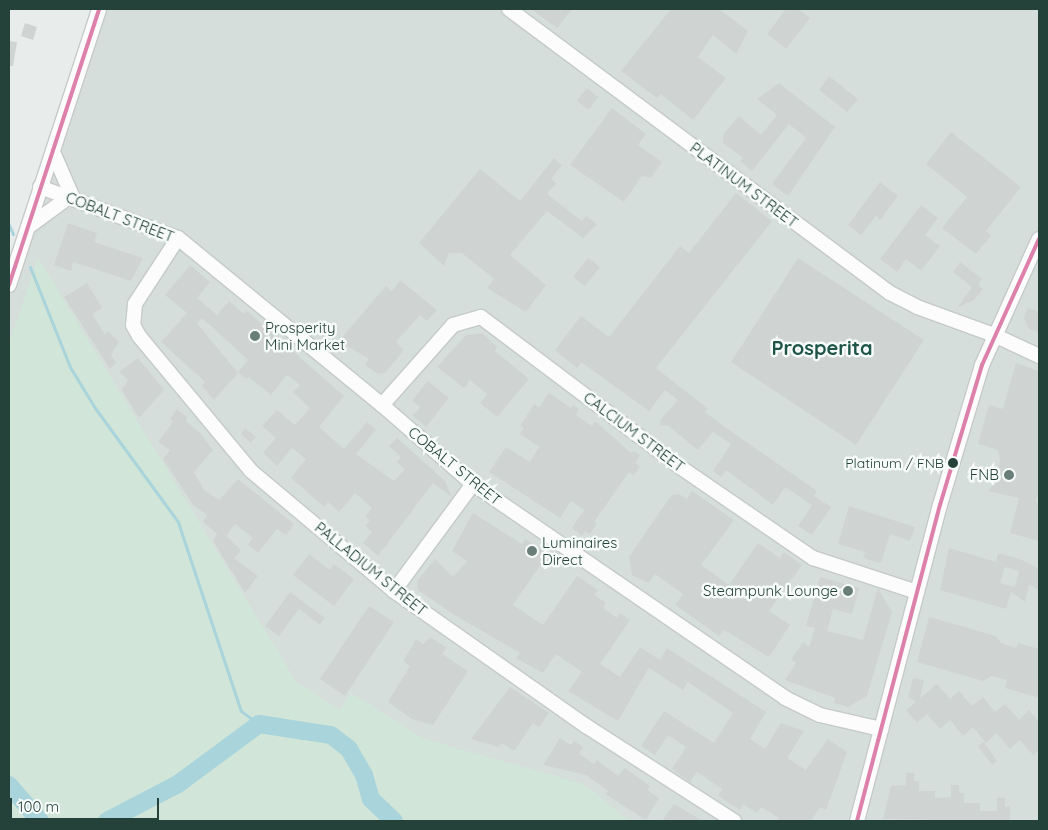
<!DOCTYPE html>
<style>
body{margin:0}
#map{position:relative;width:1048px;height:830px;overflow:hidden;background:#e8edeb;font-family:Quicksand,sans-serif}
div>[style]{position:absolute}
.built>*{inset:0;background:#d6dedb}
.green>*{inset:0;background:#d1e6d8}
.stream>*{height:3px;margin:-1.5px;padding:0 1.5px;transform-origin:1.5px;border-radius:1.5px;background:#a9d4db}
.river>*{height:18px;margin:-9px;padding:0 9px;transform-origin:9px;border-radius:9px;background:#a9d4db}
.building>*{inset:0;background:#cfd4d2}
.roads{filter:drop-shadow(1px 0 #c5cac8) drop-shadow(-1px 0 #c5cac8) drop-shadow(0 1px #c5cac8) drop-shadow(0 -1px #c5cac8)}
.minor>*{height:14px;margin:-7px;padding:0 7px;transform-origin:7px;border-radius:7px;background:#fcfcfc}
.bus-1>*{height:4px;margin:-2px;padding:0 2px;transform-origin:2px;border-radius:2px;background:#de81aa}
.dots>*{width:14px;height:14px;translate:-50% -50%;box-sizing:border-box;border:2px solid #f7fbf9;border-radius:50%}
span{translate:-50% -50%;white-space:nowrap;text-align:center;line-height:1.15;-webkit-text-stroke:5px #f7fbf9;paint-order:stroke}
.bus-label{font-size:14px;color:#24423a}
.right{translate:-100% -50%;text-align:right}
.street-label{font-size:15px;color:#24423a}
.poi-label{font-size:15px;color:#24423a}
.left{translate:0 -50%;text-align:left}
.district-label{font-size:20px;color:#1f5548;font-weight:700}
.frame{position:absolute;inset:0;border:10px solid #24423a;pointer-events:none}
.scale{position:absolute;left:10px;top:798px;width:149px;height:22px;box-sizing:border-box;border:2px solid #24423a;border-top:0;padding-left:6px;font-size:15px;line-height:18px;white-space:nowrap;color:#24423a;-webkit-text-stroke:4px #f7fbf9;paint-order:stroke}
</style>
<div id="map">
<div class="built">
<div style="clip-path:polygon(99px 9px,1039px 9px,1039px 821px,9px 821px,9px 285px)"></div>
</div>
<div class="green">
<div style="clip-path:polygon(38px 258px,297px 683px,340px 710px,351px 693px,422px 738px,583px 784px,629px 821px,9px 821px,9px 343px)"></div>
</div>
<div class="stream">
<div style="left:9px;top:225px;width:10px;rotate:66deg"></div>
<div style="left:30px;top:267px;width:108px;rotate:68.2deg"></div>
<div style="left:70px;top:367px;width:48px;rotate:58.6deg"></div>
<div style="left:95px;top:408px;width:141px;rotate:53.9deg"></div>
<div style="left:178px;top:522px;width:199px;rotate:71.6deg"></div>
<div style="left:241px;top:711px;width:22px;rotate:36deg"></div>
</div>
<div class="river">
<div style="left:9px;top:785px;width:48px;rotate:49.3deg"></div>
<div style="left:107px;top:821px;width:80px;rotate:-27.5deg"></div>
<div style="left:178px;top:784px;width:101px;rotate:-36.5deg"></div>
<div style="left:259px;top:724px;width:73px;rotate:8.7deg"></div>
<div style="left:331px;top:735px;width:23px;rotate:38deg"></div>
<div style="left:349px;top:749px;width:30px;rotate:60deg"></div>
<div style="left:364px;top:775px;width:25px;rotate:74deg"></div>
<div style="left:371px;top:799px;width:32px;rotate:44deg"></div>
</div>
<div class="building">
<div style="clip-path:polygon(531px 9px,572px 9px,557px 28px)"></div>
<div style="clip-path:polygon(671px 9px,719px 9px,748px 31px,736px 54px,713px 35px,698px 57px,726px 78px,693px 120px,661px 94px,657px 98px,621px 71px)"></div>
<div style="clip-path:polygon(786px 9px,798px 9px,810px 18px,786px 49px,767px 34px)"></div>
<div style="clip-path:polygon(25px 23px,37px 27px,33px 40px,21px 36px)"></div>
<div style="clip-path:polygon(9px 41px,17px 42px,13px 66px,9px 66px)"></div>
<div style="clip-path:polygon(829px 76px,858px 99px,847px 112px,819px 90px)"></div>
<div style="clip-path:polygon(779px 83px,835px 127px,788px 196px,772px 184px,806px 138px,789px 124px,752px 171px,740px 161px,743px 158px,723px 143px,724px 133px,739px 116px,761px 135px,777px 115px,757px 99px)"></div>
<div style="clip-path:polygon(587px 88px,598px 97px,589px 110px,577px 101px)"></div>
<div style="clip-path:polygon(612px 108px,646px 134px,638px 145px,662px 162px,651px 178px,642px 176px,624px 202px,570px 165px)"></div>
<div style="clip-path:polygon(951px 132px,1021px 187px,986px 231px,991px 235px,976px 254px,942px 228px,967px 197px,926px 164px)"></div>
<div style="clip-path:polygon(554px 158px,562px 165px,551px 179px,556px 183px,547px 194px,582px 221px,586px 216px,597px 224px,583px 238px,547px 211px,510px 255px,546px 285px,526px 312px,487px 288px,494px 279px,462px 253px,449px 253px,444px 266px,419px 243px,480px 169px,520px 201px)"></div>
<div style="clip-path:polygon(880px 182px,898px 196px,880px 220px,876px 216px,861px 235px,848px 225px)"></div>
<div style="clip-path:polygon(736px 193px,772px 221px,656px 368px,708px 409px,705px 412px,722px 425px,817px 491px,814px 496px,831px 507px,812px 535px,798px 526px,812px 505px,785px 487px,773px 505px,726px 470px,721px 477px,713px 471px,731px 444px,713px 432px,698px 450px,667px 425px,661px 426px,660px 420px,678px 400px,665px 390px,649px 411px,581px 362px,577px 368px,555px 350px,581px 316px,609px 337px,680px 246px,689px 253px)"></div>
<div style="clip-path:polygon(921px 205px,938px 218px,925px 235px,940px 246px,921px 271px,906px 259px,897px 272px,880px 259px)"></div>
<div style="clip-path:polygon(68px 223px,97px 233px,94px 242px,143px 258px,131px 281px,73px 262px,71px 271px,54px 265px)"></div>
<div style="clip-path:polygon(588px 258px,600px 267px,585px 286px,573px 277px)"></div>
<div style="clip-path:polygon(798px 258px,924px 340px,856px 445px,731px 362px)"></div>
<div style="clip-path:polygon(960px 262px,982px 279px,978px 285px,983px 289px,974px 300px,958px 307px,972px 287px,953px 272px)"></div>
<div style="clip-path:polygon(190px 265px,210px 282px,197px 298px,217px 315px,229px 301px,244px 314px,247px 311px,344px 396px,319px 427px,344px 449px,367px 422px,376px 430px,356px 454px,394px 481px,405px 469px,397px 462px,401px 457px,389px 446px,397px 438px,445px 481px,452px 497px,433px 483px,378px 556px,363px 543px,372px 532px,365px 526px,370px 520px,365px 517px,372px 508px,355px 493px,339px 512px,328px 502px,324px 507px,291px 478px,306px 459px,292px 448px,277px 466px,263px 453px,276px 438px,262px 426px,277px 410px,295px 425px,310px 408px,293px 392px,300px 385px,287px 375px,271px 395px,249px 377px,246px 379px,238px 372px,248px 360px,202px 318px,197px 323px,238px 373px,214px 400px,202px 386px,205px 382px,161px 342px,187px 313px,165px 295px)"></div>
<div style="clip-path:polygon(400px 280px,437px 310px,427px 321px,420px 315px,396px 342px,404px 350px,385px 373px,378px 374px,365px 365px,369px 359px,339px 341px,386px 286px,392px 291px)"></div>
<div style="clip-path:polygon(87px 283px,102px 308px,92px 314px,105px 334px,108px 331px,119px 342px,111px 355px,116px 363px,110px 369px,64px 297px)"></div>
<div style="clip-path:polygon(1027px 308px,1039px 312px,1039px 332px,1029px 329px,1024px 318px)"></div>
<div style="clip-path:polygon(482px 333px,497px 347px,495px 351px,529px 379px,497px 417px,480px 403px,487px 394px,470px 380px,464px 388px,437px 367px,466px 335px)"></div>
<div style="clip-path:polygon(138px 358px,164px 390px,139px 418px,122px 390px,128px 380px,119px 372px)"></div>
<div style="clip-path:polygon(1016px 363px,1039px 371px,1039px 488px,1036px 502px,1039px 504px,1039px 541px,1010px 533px,1019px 498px,988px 491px,995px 483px,1000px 462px,998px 450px,978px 444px,989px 405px,1003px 409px)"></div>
<div style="clip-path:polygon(428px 381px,449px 398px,426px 427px,413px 416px,420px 407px,412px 400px)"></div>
<div style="clip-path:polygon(549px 393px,571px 408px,573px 405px,579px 409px,576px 415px,592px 426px,595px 421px,631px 453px,634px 451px,640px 455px,635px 463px,640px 466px,634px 475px,629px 472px,594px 522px,597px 524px,590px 534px,585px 531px,582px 536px,572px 528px,584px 510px,571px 501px,560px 518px,489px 472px,506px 447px,530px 462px,539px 447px,520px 434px,524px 428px,520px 426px,534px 404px,539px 407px)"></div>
<div style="clip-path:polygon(177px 409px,187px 417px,186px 421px,201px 434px,213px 450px,194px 472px,204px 490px,219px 500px,238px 479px,294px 524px,286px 535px,277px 529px,258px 553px,248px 545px,253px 538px,235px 524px,226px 536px,241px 550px,234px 558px,258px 576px,245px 593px,213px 541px,217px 534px,203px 522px,207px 515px,193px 505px,163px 459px,170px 450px,158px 442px,173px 422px,170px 419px)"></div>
<div style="clip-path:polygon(245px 428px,256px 437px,251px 443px,241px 434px)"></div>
<div style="clip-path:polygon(692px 491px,734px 520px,701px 565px,729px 585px,758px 543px,780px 558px,784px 552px,802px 565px,769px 611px,790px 625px,769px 657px,724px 630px,719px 636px,675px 605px,683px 594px,655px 574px,649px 583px,632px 575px,629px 557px,659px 513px,672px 495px,679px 494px,687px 499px)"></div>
<div style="clip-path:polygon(849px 506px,915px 527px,910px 541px,890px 534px,881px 563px,863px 558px,865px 552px,838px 544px)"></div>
<div style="clip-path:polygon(473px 513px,522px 544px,525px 539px,548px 554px,513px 605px,543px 625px,577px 576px,598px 590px,594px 595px,606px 603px,603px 608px,617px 618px,620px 613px,630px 620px,600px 664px,620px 677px,640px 647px,660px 660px,667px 648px,766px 712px,750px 739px,765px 749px,781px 723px,804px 731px,787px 758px,806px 770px,828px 739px,847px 752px,826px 810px,820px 807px,811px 821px,777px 821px,779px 818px,761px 807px,757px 813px,743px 804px,740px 810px,718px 796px,722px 789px,697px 772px,690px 782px,672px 769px,686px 747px,668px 735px,655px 755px,641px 746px,664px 711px,714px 743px,733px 713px,688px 682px,683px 690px,649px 668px,618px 721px,568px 691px,582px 672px,556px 654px,543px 673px,516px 658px,520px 653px,453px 614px,418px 590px,417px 581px,435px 559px,453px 577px,467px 561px,452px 551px)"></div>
<div style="clip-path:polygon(evenodd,949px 548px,996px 562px,998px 553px,1020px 559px,1039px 569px,1039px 590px,1029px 584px,1025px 602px,1011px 592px,1006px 609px,940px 590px,949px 548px,1005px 567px,1019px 571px,1015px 587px,1000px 583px,1005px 567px)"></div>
<div style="clip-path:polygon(309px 554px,330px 570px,334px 564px,354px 579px,334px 606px,293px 575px)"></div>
<div style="clip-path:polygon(820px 577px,859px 588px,852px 614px,833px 609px,827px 631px,863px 640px,878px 588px,892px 612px,867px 696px,848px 707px,834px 703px,835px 698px,785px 680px,796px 663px,791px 660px,803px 642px,809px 647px,815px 628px,806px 626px)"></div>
<div style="clip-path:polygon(290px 592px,325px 618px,320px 625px,299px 609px,279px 636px,265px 626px)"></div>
<div style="clip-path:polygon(369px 606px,394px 622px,345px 696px,320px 679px)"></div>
<div style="clip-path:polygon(929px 617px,996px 636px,1001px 643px,1016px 648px,1018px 643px,1039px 649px,1039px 698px,1005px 688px,1007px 680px,992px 676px,983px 681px,917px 662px)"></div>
<div style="clip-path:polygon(430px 637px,447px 648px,442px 654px,468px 671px,433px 725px,412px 719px,388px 702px,410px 666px,403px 661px,416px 639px,423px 644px)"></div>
<div style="clip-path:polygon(913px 678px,924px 680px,920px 698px,937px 684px,950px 699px,959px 691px,972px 706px,983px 697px,995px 712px,1005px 704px,1019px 720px,1029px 710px,1039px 722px,1039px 750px,1033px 755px,1020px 740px,1010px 749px,996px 733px,986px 743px,973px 727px,963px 736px,950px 720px,940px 729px,927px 714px,917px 723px,906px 710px,916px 702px,908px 697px)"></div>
<div style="clip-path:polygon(510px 687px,549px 713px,539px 727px,533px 723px,514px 751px,502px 743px,499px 747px,471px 739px)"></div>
<div style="clip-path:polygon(560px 738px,571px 745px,574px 741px,583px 747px,579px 754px,594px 764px,597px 760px,618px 776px,625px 768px,650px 786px,647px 790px,659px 798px,646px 820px,605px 794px,608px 791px,586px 775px,543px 765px)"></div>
<div style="clip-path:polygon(984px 742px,997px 761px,992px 765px,978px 746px)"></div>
<div style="clip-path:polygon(906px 773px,914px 773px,914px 781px,919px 781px,919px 791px,935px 791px,935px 798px,951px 797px,951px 785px,959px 785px,959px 793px,964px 793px,964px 803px,980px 803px,980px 811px,997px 811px,997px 798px,1005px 798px,1005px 807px,1010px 806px,1010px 821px,883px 819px,891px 786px,906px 785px)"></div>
<div style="clip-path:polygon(674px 804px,703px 821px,662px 821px)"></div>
</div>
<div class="roads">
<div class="minor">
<div style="left:509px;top:9px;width:475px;rotate:36.7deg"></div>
<div style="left:890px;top:293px;width:30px;rotate:27deg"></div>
<div style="left:917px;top:307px;width:82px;rotate:20deg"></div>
<div style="left:994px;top:335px;width:50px;rotate:25deg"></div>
<div style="left:53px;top:152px;width:50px;rotate:66.5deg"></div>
<div style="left:40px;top:187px;width:147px;rotate:20.3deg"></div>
<div style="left:178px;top:238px;width:264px;rotate:39.3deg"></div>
<div style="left:382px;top:405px;width:121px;rotate:41deg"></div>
<div style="left:473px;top:484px;width:378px;rotate:34.4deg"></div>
<div style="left:785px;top:698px;width:39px;rotate:26deg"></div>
<div style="left:820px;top:715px;width:63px;rotate:12.9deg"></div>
<div style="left:28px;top:227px;width:51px;rotate:-36.2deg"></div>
<div style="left:178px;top:238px;width:79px;rotate:123.1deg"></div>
<div style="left:135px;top:304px;width:21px;rotate:95deg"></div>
<div style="left:133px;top:325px;width:13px;rotate:61deg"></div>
<div style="left:139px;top:336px;width:175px;rotate:50.3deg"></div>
<div style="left:251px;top:471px;width:187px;rotate:40deg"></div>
<div style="left:394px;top:591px;width:235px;rotate:35.1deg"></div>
<div style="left:586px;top:726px;width:176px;rotate:32.7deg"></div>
<div style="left:9px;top:285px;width:290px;rotate:-71.9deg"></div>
<div style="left:382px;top:405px;width:107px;rotate:-48.4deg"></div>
<div style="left:453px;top:325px;width:29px;rotate:-16deg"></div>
<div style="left:481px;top:317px;width:249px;rotate:37deg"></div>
<div style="left:680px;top:467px;width:161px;rotate:34.4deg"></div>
<div style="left:813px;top:558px;width:109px;rotate:18.1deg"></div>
<div style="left:394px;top:591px;width:133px;rotate:-53.6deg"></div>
<div style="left:857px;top:821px;width:327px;rotate:-75.3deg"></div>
<div style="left:940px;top:505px;width:146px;rotate:-73.3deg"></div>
<div style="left:982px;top:365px;width:138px;rotate:-65.7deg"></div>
</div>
</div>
<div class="bus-1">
<div style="left:9px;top:285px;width:290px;rotate:-71.9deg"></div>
<div style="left:857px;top:821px;width:327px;rotate:-75.3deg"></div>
<div style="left:940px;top:505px;width:146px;rotate:-73.3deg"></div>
<div style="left:982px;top:365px;width:138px;rotate:-65.7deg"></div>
</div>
<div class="dots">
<div style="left:255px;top:336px;background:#697e78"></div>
<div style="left:953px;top:463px;background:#24423a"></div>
<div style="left:1009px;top:475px;background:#697e78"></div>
<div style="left:532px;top:551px;background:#697e78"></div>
<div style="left:848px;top:591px;background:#697e78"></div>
</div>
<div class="bus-label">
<span class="right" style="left:944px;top:463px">Platinum / FNB</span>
</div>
<div class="street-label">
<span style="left:744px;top:185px;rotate:37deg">PLATINUM STREET</span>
<span style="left:120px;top:217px;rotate:21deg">COBALT STREET</span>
<span style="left:634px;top:432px;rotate:37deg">CALCIUM STREET</span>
<span style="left:455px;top:466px;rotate:39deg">COBALT STREET</span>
<span style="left:371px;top:569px;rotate:39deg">PALLADIUM STREET</span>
</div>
<div class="poi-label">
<span class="left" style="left:265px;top:336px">Prosperity<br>Mini Market</span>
<span class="right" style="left:999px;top:475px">FNB</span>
<span class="left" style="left:542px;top:551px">Luminaires<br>Direct</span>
<span class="right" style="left:838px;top:591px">Steampunk Lounge</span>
</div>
<div class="district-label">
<span style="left:822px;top:347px">Prosperita</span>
</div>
<div class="frame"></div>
<div class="scale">100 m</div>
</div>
